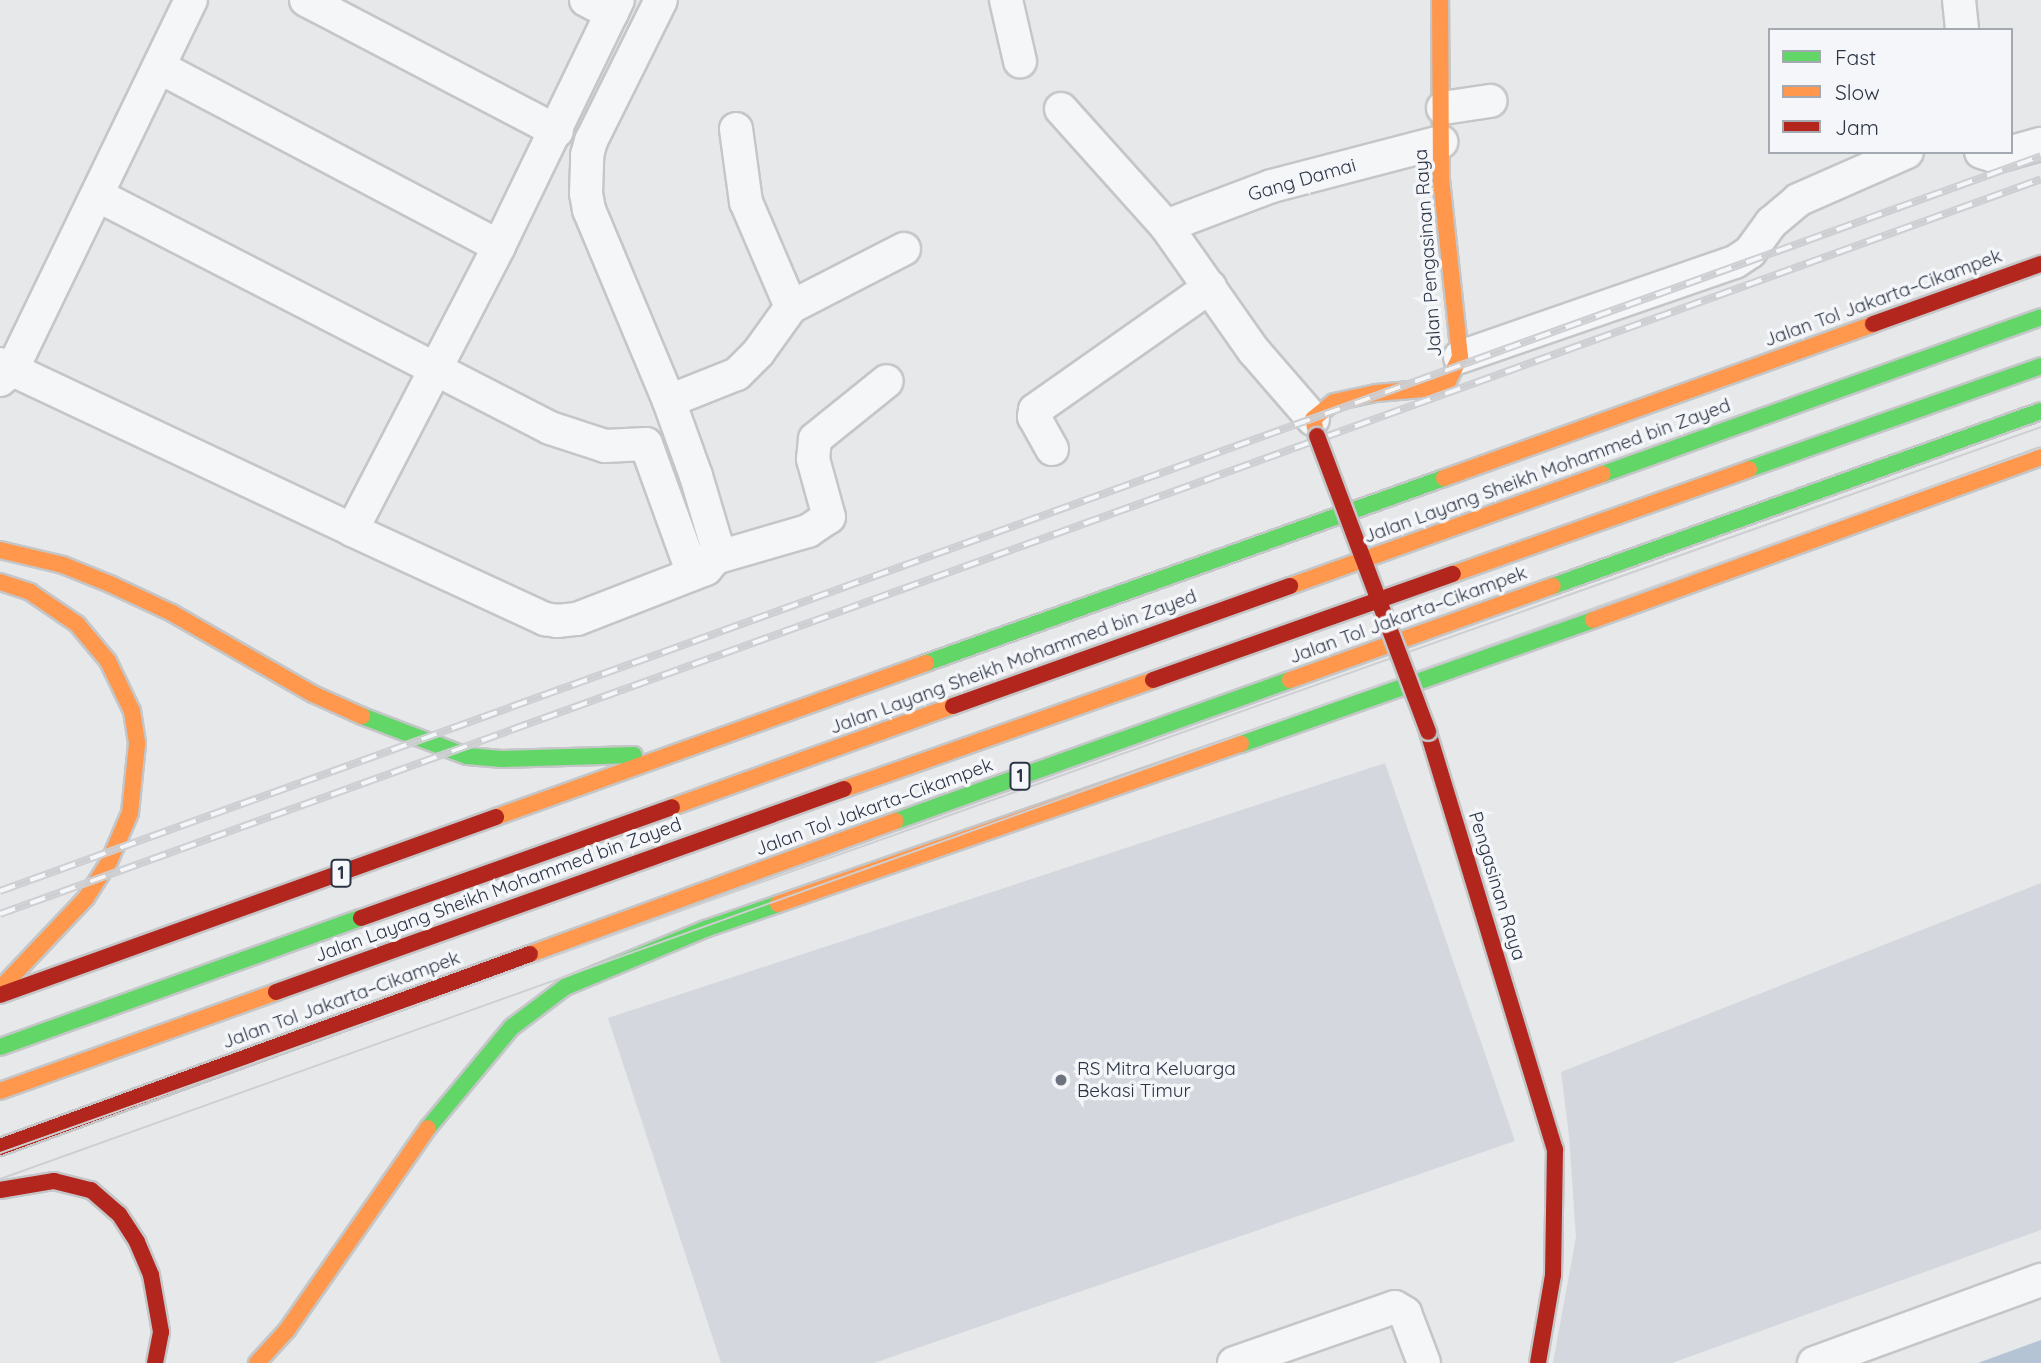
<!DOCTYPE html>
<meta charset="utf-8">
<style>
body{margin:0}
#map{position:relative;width:2041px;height:1363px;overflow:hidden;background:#e6e8ea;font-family:Quicksand,sans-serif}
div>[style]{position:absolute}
.built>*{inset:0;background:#d4d7dd}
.water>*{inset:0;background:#b4c4d5}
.roads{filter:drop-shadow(2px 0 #c4c6c8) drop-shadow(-2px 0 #c4c6c8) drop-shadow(0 2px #c4c6c8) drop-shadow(0 -2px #c4c6c8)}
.street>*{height:32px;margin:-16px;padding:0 16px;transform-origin:16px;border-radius:16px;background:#f5f6f7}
.fast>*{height:16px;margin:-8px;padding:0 8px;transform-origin:8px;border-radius:8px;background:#63d668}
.slow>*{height:16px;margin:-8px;padding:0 8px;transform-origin:8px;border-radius:8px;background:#ff974d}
.jam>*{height:16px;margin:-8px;padding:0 8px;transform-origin:8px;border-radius:8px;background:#b3261e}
.tram>*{height:2px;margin:-1px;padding:0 1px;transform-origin:1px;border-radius:1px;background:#cecfd2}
.rail>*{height:8px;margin-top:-4px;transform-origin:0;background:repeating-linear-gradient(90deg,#f4f6f9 0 16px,#cecfd2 0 32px);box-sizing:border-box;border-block:2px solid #cecfd2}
.bridges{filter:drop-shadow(2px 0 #c4c6c8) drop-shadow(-2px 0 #c4c6c8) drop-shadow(0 2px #c4c6c8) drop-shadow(0 -2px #c4c6c8)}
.fast-bridge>*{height:16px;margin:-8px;padding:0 8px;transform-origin:8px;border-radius:8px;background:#63d668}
.slow-bridge>*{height:16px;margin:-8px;padding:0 8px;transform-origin:8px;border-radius:8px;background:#ff974d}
.jam-bridge>*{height:16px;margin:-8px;padding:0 8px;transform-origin:8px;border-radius:8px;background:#b3261e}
.dots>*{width:19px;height:19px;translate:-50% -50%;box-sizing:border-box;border:4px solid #f4f6f9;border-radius:50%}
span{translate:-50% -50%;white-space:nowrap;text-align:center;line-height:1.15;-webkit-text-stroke:7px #f4f6f9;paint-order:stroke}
.shield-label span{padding:2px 5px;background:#f4f6f9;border:2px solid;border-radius:5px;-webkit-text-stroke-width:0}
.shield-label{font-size:18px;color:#2b3445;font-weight:700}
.street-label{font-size:19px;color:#2b3445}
.poi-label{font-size:19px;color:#2b3445}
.left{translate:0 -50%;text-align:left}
.legend{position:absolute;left:1768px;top:28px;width:245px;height:126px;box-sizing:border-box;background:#f4f6f9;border:2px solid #a4a8b1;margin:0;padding:9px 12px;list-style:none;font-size:21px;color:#2b3445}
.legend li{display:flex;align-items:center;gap:14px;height:35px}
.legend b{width:35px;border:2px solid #a4a8b1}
</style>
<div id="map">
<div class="built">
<div style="clip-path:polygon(1385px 763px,1515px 1141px,874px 1363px,721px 1363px,608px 1018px)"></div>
<div style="clip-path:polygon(2041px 883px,2041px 1230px,1672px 1363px,1553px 1363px,1576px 1237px,1569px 1136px,1561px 1072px)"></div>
</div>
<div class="water">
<div style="clip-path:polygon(2041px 1340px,2041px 1363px,1978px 1363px)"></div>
</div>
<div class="roads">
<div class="street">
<div style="left:306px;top:0;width:283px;rotate:27.6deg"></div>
<div style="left:586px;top:0;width:29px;rotate:27deg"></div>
<div style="left:1006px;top:0;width:63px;rotate:77.1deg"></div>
<div style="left:1959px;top:0;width:30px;rotate:84deg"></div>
<div style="left:159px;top:67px;width:384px;rotate:27.8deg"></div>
<div style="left:1443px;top:108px;width:48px;rotate:-8.5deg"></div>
<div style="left:1061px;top:109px;width:157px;rotate:48.1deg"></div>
<div style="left:1166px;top:226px;width:153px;rotate:54.9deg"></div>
<div style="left:1254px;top:351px;width:90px;rotate:49.1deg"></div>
<div style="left:736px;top:129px;width:74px;rotate:82.2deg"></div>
<div style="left:746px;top:202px;width:114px;rotate:66.8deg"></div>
<div style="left:1981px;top:152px;width:14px;rotate:17deg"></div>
<div style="left:1994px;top:156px;width:11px;rotate:-10deg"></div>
<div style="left:2005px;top:154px;width:37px;rotate:-16deg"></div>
<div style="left:97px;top:195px;width:509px;rotate:27.22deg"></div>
<div style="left:550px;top:428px;width:58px;rotate:18.1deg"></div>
<div style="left:605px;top:446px;width:41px;rotate:-2.8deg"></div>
<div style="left:646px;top:444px;width:138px;rotate:70.1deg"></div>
<div style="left:1166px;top:226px;width:113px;rotate:-20.7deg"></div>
<div style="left:1272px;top:186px;width:175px;rotate:-14.6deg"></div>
<div style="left:1460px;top:357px;width:291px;rotate:-19.1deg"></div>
<div style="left:1735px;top:262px;width:18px;rotate:-34deg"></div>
<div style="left:1750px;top:252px;width:36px;rotate:-54deg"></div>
<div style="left:1771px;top:223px;width:35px;rotate:-40deg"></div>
<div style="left:1798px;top:200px;width:119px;rotate:-23.8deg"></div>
<div style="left:0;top:364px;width:389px;rotate:25.2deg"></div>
<div style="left:352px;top:530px;width:320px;rotate:-62.6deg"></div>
<div style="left:499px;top:246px;width:273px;rotate:-64.2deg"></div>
<div style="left:0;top:380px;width:16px;rotate:-40deg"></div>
<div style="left:12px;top:370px;width:411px;rotate:-64.2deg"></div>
<div style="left:669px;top:401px;width:73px;rotate:-21.7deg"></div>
<div style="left:737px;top:374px;width:30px;rotate:-45deg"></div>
<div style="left:758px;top:353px;width:57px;rotate:-54.3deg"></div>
<div style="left:791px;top:307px;width:127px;rotate:-27.2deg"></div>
<div style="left:1052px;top:449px;width:37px;rotate:-119deg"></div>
<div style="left:1034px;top:417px;width:7px;rotate:-82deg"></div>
<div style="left:1035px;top:410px;width:214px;rotate:-35.1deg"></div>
<div style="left:352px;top:530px;width:213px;rotate:24.8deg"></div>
<div style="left:545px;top:619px;width:12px;rotate:9deg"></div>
<div style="left:557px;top:621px;width:20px;rotate:-6deg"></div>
<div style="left:577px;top:619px;width:138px;rotate:-21.2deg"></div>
<div style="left:706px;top:569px;width:14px;rotate:-51deg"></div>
<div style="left:715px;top:558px;width:15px;rotate:-86deg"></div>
<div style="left:716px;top:543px;width:70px;rotate:-106.6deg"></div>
<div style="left:696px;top:476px;width:80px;rotate:-109.8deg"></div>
<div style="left:669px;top:401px;width:207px;rotate:-112.7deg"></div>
<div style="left:589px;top:210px;width:17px;rotate:-100deg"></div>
<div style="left:586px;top:193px;width:38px;rotate:-88deg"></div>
<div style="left:587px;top:155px;width:15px;rotate:-74deg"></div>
<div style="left:591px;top:141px;width:157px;rotate:-63.6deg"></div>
<div style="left:715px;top:558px;width:97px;rotate:-16.2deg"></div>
<div style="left:808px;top:531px;width:25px;rotate:-34deg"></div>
<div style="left:829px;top:517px;width:60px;rotate:-105.4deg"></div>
<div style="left:813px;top:459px;width:20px;rotate:-84deg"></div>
<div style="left:815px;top:439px;width:92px;rotate:-38.9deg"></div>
<div style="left:1234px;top:1363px;width:170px;rotate:-19.2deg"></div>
<div style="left:1395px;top:1307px;width:12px;rotate:31deg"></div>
<div style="left:1405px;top:1313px;width:53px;rotate:69.2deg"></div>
<div style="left:1814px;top:1363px;width:242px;rotate:-20.1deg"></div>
</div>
<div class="fast">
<div style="left:1553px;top:586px;width:518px;rotate:-19.73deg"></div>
<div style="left:926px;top:663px;width:550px;rotate:-19.65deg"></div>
<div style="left:362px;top:716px;width:112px;rotate:20.9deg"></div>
<div style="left:467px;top:756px;width:35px;rotate:5deg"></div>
<div style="left:502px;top:759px;width:132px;rotate:-1.7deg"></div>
<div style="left:1241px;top:744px;width:373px;rotate:-19.4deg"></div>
<div style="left:896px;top:821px;width:418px;rotate:-19.7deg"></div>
<div style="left:428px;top:1128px;width:131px;rotate:-50.3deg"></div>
<div style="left:512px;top:1027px;width:66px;rotate:-37deg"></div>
<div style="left:565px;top:987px;width:152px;rotate:-22.5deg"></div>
<div style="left:705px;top:929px;width:77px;rotate:-18.9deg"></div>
</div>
<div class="slow">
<div style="left:1317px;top:436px;width:17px;rotate:-103deg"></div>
<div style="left:1313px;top:419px;width:27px;rotate:-39deg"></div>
<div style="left:1334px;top:402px;width:43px;rotate:-12.1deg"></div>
<div style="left:1376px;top:393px;width:58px;rotate:-4.9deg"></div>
<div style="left:1434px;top:388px;width:16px;rotate:-27deg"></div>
<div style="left:1448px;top:381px;width:27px;rotate:-63deg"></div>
<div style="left:1460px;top:357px;width:179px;rotate:-96.1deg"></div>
<div style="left:1441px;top:179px;width:179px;rotate:-90.3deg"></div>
<div style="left:1444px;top:478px;width:456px;rotate:-19.7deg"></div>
<div style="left:0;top:550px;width:65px;rotate:13.4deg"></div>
<div style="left:63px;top:565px;width:51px;rotate:22deg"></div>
<div style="left:110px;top:584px;width:68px;rotate:25.1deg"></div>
<div style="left:172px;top:613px;width:163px;rotate:29.9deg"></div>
<div style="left:313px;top:694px;width:54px;rotate:24.2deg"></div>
<div style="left:0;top:582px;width:32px;rotate:18deg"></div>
<div style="left:30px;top:592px;width:57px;rotate:34.2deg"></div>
<div style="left:77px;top:624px;width:48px;rotate:50deg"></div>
<div style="left:108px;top:661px;width:55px;rotate:64.4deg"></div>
<div style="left:132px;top:711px;width:33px;rotate:81deg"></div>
<div style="left:137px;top:744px;width:69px;rotate:95.8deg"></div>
<div style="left:130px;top:813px;width:53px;rotate:113.2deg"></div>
<div style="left:109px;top:862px;width:43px;rotate:122.6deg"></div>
<div style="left:86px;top:898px;width:125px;rotate:133.4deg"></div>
<div style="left:1593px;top:620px;width:477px;rotate:-20deg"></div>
<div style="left:1290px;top:680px;width:279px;rotate:-19.7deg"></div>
<div style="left:496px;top:817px;width:457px;rotate:-19.7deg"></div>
<div style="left:778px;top:904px;width:490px;rotate:-19.1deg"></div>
<div style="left:530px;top:954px;width:389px;rotate:-20deg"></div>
<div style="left:257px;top:1363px;width:45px;rotate:-47.7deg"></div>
<div style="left:287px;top:1330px;width:246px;rotate:-55.1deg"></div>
</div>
<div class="jam">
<div style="left:1873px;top:324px;width:178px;rotate:-19.7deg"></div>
<div style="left:1428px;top:732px;width:436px;rotate:73.1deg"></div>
<div style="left:1555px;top:1149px;width:126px;rotate:90.9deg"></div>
<div style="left:1553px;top:1275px;width:89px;rotate:99.7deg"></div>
<div style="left:0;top:995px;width:527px;rotate:-19.74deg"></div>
<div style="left:0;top:1147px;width:564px;rotate:-20.01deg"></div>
<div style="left:0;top:1190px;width:55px;rotate:-9.5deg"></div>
<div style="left:54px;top:1181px;width:38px;rotate:14deg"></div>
<div style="left:91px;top:1190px;width:37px;rotate:41deg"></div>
<div style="left:119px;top:1214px;width:33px;rotate:57deg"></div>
<div style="left:137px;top:1242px;width:36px;rotate:67deg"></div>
<div style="left:151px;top:1275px;width:58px;rotate:80deg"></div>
<div style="left:161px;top:1332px;width:32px;rotate:101deg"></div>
</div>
</div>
<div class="tram">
<div style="left:0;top:1153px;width:2166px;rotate:-19.58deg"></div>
<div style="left:0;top:1179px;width:2168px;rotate:-19.71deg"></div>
</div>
<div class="rail">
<div style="left:0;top:891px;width:2169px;rotate:-19.8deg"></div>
<div style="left:0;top:914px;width:2169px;rotate:-19.8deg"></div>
</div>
<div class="bridges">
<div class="fast-bridge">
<div style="left:1749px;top:469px;width:310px;rotate:-19.4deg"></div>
<div style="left:1603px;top:474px;width:465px;rotate:-19.7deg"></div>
<div style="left:0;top:1047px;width:383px;rotate:-19.7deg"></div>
</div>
<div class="slow-bridge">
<div style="left:1453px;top:574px;width:314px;rotate:-19.5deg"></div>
<div style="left:1290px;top:586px;width:332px;rotate:-19.7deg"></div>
<div style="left:844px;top:789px;width:328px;rotate:-19.4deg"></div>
<div style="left:672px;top:807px;width:299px;rotate:-19.8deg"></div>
<div style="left:0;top:1091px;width:293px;rotate:-19.7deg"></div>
</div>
<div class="jam-bridge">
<div style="left:1317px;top:436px;width:316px;rotate:69.4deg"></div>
<div style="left:1153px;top:680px;width:318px;rotate:-19.5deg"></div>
<div style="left:953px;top:706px;width:358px;rotate:-19.6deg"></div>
<div style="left:361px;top:918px;width:330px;rotate:-19.6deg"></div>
<div style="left:276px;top:992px;width:603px;rotate:-19.67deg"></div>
</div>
</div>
<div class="dots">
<div style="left:1061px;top:1080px;background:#6c737f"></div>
</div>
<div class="shield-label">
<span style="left:1020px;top:776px">1</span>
<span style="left:341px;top:873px">1</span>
</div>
<div class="street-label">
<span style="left:1302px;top:180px;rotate:-16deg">Gang Damai</span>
<span style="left:1428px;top:253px;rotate:-94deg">Jalan Pengasinan Raya</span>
<span style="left:1883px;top:298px;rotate:-20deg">Jalan Tol Jakarta–Cikampek</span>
<span style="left:1547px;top:471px;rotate:-20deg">Jalan Layang Sheikh Mohammed bin Zayed</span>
<span style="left:1408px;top:615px;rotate:-20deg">Jalan Tol Jakarta–Cikampek</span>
<span style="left:1013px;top:662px;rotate:-20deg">Jalan Layang Sheikh Mohammed bin Zayed</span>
<span style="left:874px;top:807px;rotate:-20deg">Jalan Tol Jakarta–Cikampek</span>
<span style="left:1497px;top:886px;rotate:73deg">Pengasinan Raya</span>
<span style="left:498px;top:890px;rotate:-20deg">Jalan Layang Sheikh Mohammed bin Zayed</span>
<span style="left:341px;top:1000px;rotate:-20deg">Jalan Tol Jakarta–Cikampek</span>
</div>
<div class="poi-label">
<span class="left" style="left:1077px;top:1080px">RS Mitra Keluarga<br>Bekasi Timur</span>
</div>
<ul class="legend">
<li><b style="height:9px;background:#63d668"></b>Fast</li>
<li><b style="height:9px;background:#ff974d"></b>Slow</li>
<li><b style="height:9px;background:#b3261e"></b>Jam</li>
</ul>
</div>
